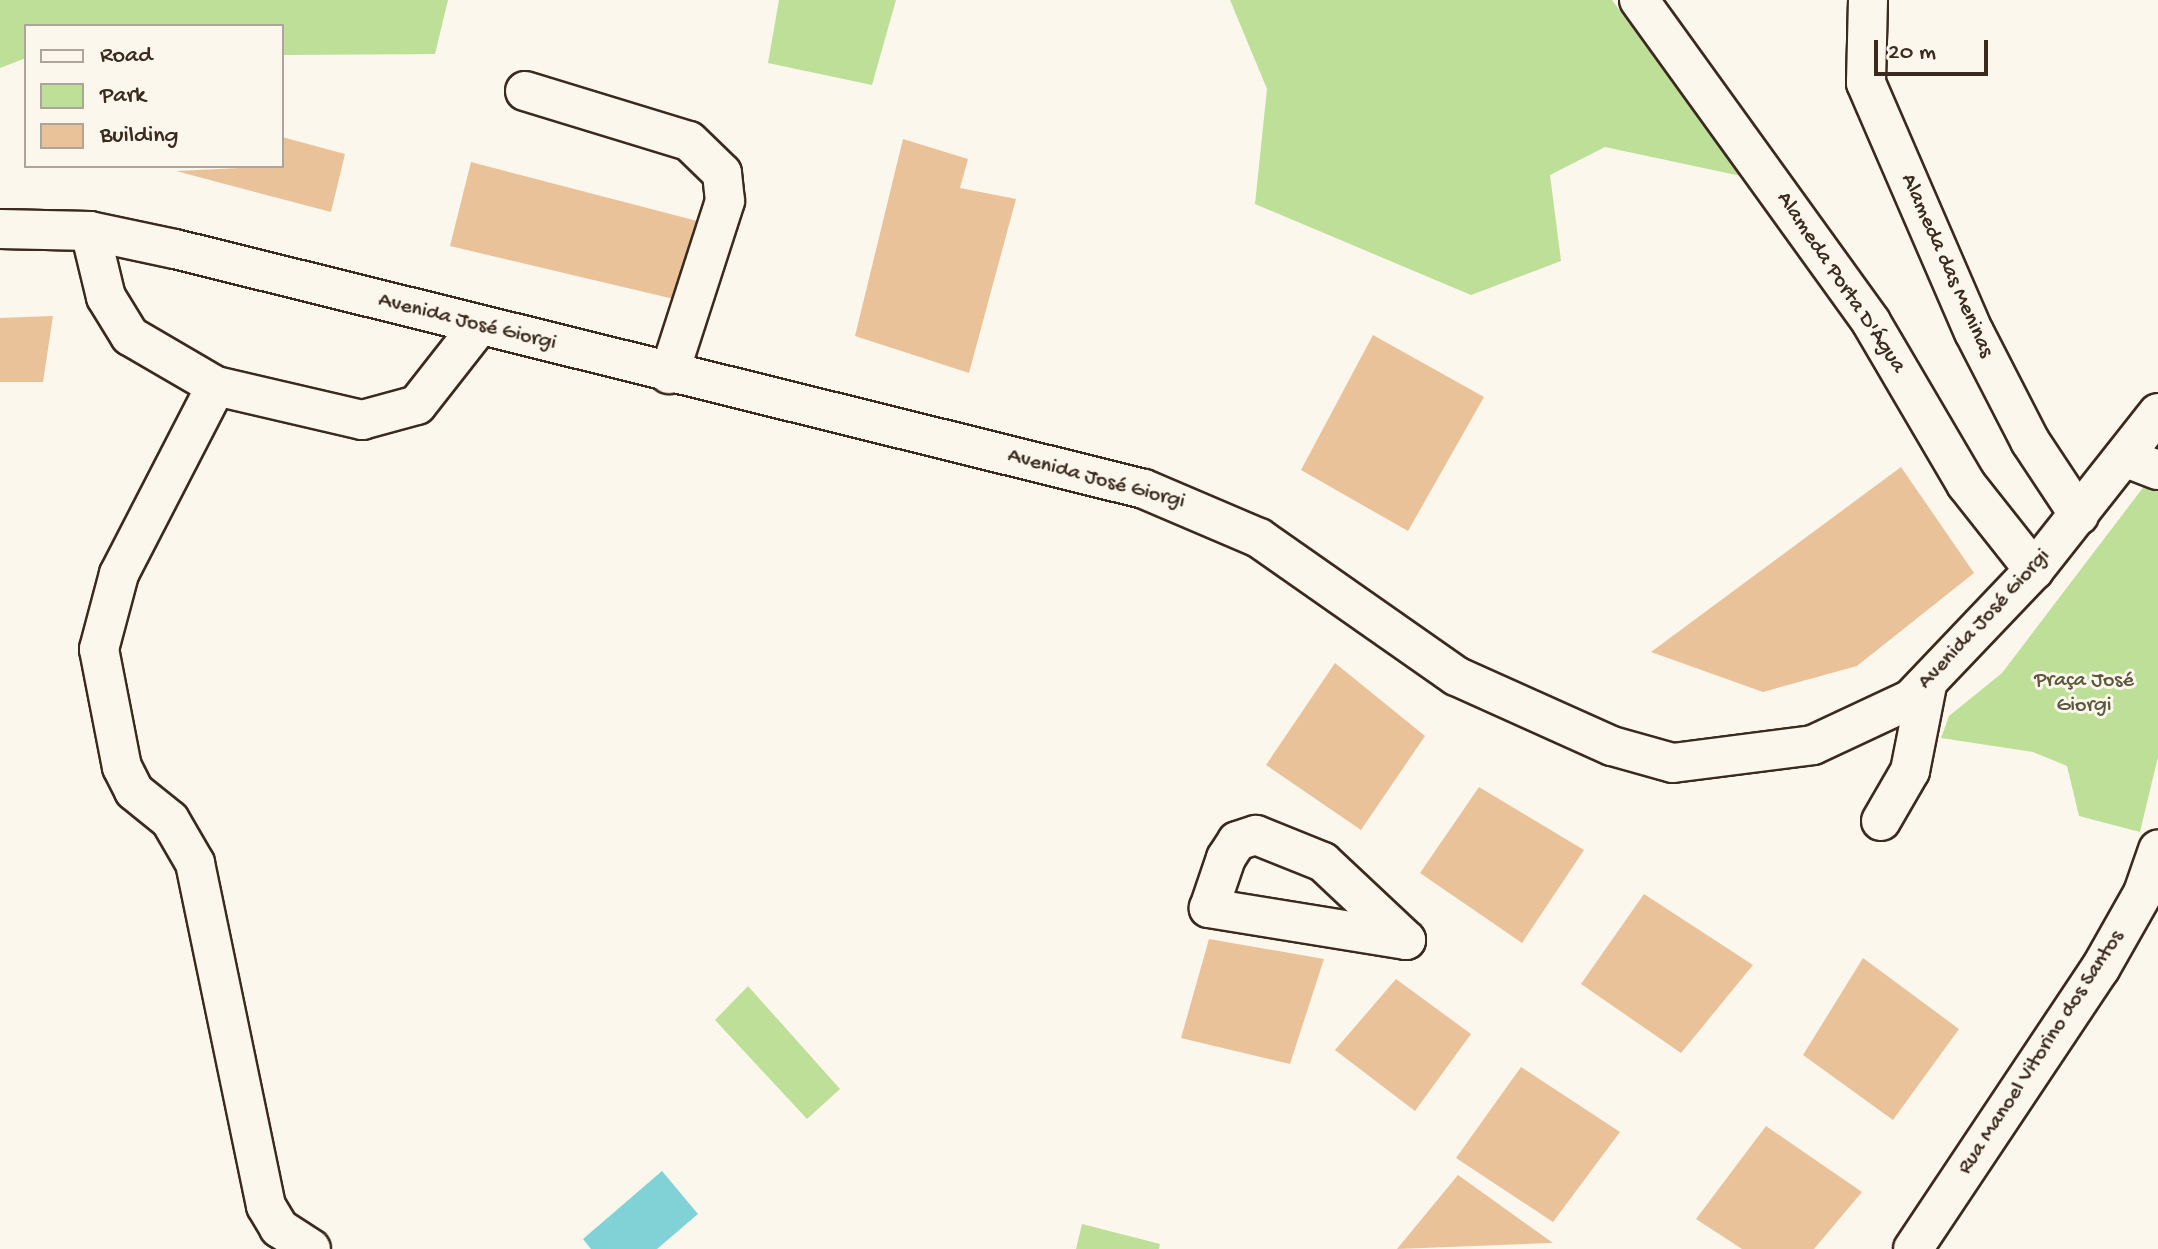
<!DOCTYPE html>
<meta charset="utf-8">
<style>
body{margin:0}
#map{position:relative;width:2158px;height:1249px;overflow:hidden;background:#fbf7ec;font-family:"Gochi Hand",sans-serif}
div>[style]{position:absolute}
.green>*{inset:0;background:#bddf98}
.water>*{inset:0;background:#81d2d7}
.building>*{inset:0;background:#eac29a}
.roads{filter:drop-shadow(2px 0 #3b2a1e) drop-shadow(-2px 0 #3b2a1e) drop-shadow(0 2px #3b2a1e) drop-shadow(0 -2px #3b2a1e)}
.minor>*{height:38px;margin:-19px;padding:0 19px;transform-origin:19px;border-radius:19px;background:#fbf7ec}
span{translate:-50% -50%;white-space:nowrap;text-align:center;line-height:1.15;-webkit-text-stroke:6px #fbf7ec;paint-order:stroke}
.street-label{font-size:22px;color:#3b2a1e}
.park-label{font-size:22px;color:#5c573c}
.legend{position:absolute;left:24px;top:24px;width:260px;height:144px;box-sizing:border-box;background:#fbf7ec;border:2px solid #aea59a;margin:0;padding:10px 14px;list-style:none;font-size:24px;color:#3b2a1e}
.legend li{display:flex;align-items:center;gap:16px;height:40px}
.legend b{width:40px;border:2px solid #aea59a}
.scale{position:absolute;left:1874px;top:40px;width:114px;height:36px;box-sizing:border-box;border:4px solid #3b2a1e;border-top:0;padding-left:10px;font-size:24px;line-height:28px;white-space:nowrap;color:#3b2a1e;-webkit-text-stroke:6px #fbf7ec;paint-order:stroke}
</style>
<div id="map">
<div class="green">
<div style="clip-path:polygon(0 0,448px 0,435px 54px,282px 55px,282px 26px,26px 26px,26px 58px,0 68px)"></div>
<div style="clip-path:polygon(779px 0,896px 0,872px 85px,768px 63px)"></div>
<div style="clip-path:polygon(1230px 0,1612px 0,1741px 176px,1605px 147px,1550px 175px,1561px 261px,1471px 295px,1255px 204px,1267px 89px)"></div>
<div style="clip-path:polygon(2158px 481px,2158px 757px,2140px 832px,2079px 816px,2067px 766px,2033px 752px,1941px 738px,1949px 716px,2002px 673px,2145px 485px)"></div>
<div style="clip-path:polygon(748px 986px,840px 1089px,807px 1119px,715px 1020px)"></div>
<div style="clip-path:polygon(1082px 1224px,1160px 1244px,1159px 1249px,1076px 1249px)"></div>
</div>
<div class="water">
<div style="clip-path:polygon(662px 1171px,698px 1214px,657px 1249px,591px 1249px,583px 1239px)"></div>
</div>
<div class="building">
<div style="clip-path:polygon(282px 137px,345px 154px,331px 212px,176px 171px,282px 166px)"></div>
<div style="clip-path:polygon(903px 139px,968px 159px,960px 188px,1016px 199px,969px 373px,855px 336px)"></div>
<div style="clip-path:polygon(471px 162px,705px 223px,678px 300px,450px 246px)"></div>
<div style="clip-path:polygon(53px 316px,43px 382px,0 382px,0 318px)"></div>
<div style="clip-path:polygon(1373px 335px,1484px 397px,1408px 531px,1301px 470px)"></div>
<div style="clip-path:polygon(1901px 467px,1974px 573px,1857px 666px,1763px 692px,1651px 652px)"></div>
<div style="clip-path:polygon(1335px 663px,1425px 736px,1361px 830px,1266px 765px)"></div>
<div style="clip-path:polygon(1479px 787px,1584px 850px,1522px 943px,1420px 873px)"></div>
<div style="clip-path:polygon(1644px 894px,1753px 965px,1681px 1053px,1581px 984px)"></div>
<div style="clip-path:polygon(1209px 939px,1324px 959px,1290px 1064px,1181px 1038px)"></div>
<div style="clip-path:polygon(1863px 958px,1959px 1029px,1893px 1120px,1803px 1055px)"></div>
<div style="clip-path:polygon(1396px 979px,1471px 1034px,1415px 1111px,1335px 1050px)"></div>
<div style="clip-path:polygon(1521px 1067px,1620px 1132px,1553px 1222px,1456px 1158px)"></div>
<div style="clip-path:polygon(1766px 1126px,1862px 1192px,1814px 1249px,1742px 1249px,1696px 1219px)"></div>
<div style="clip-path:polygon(1458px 1175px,1553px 1243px,1397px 1249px)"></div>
</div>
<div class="roads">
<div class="minor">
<div style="left:1639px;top:0;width:397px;rotate:54.2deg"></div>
<div style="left:1871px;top:322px;width:188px;rotate:59.6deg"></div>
<div style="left:1966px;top:484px;width:110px;rotate:51.7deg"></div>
<div style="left:1868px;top:0;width:83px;rotate:91.4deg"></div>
<div style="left:1866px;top:83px;width:271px;rotate:66.6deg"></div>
<div style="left:1974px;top:332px;width:123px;rotate:62.8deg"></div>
<div style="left:2030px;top:441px;width:89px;rotate:56.5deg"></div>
<div style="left:525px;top:91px;width:171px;rotate:17deg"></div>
<div style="left:689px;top:141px;width:46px;rotate:44.1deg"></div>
<div style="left:722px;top:173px;width:28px;rotate:84deg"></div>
<div style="left:725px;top:201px;width:182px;rotate:107.9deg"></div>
<div style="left:0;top:229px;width:90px;rotate:1.3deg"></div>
<div style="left:90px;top:231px;width:87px;rotate:12deg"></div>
<div style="left:175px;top:249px;width:998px;rotate:13.91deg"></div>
<div style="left:1144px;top:489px;width:125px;rotate:23.1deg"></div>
<div style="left:1259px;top:538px;width:241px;rotate:35deg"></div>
<div style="left:1456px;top:676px;width:171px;rotate:24.2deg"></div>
<div style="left:1612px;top:746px;width:63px;rotate:15.6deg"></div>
<div style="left:1673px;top:763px;width:141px;rotate:-7.3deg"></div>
<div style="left:1813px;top:745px;width:108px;rotate:-25.1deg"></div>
<div style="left:1911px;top:699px;width:178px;rotate:-46.4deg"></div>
<div style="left:2034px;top:570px;width:200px;rotate:-51.7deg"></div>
<div style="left:90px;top:231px;width:68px;rotate:76.4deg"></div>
<div style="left:106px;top:297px;width:46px;rotate:58.4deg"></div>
<div style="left:130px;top:336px;width:99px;rotate:30.2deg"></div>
<div style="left:216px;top:386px;width:150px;rotate:13.1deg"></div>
<div style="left:362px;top:420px;width:57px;rotate:-15.3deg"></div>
<div style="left:417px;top:405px;width:100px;rotate:-51.9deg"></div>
<div style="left:216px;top:386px;width:212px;rotate:117.3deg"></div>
<div style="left:119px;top:574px;width:78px;rotate:104.9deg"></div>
<div style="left:99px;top:649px;width:120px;rotate:79deg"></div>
<div style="left:122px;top:767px;width:27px;rotate:63deg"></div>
<div style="left:134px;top:791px;width:46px;rotate:38.9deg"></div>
<div style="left:170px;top:820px;width:50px;rotate:59.8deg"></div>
<div style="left:195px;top:863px;width:350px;rotate:78.3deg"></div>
<div style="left:266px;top:1206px;width:26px;rotate:59deg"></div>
<div style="left:279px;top:1228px;width:38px;rotate:33deg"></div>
<div style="left:2124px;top:457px;width:36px;rotate:21deg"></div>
<div style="left:1881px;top:821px;width:58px;rotate:-59.9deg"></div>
<div style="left:1910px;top:771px;width:88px;rotate:-78.8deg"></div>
<div style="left:1256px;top:835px;width:72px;rotate:21.9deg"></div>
<div style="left:1323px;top:862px;width:114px;rotate:43.2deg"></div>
<div style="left:1406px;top:940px;width:200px;rotate:-170.8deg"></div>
<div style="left:1209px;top:908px;width:53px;rotate:-71.2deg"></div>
<div style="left:1226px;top:858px;width:20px;rotate:-57deg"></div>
<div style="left:1237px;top:841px;width:20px;rotate:-18deg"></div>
<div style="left:1913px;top:1249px;width:337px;rotate:-56.3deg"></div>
<div style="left:2100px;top:969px;width:87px;rotate:-60.5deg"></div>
<div style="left:2143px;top:893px;width:46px;rotate:-70.8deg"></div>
</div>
</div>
<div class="street-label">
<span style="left:1946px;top:266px;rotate:66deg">Alameda das Meninas</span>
<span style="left:1840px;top:283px;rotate:56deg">Alameda Porta D'Água</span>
<span style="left:467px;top:323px;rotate:14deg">Avenida José Giorgi</span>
<span style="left:1096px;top:480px;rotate:15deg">Avenida José Giorgi</span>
<span style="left:1985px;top:620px;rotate:-47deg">Avenida José Giorgi</span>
<span style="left:2042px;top:1053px;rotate:-57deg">Rua Manoel Vitorino dos Santos</span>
</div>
<div class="park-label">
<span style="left:2084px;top:694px">Praça José<br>Giorgi</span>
</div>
<ul class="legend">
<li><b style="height:10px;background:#fbf7ec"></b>Road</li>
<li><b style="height:22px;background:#bddf98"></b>Park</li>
<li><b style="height:22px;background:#eac29a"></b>Building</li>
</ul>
<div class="scale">20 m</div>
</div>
